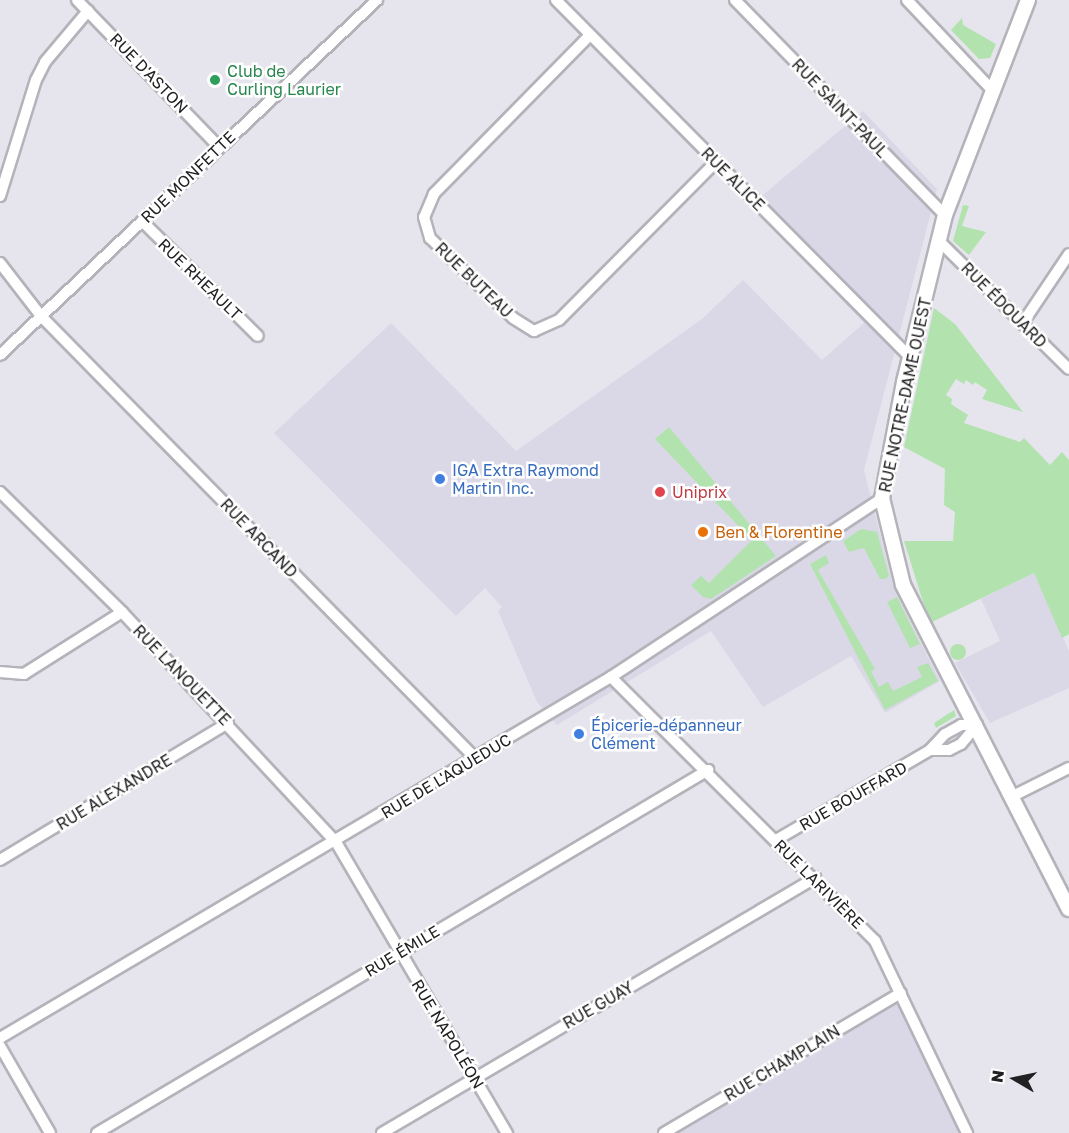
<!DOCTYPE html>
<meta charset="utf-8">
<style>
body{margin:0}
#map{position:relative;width:1069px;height:1133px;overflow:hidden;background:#e6e5ed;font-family:"Golos Text",sans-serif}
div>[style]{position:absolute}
.built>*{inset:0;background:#dad8e7}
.green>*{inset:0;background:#b2e3ae}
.round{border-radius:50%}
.roads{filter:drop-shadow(2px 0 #b4b3ba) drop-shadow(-2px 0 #b4b3ba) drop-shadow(0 2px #b4b3ba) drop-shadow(0 -2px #b4b3ba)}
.street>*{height:10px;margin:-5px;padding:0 5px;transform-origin:5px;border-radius:5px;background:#fff}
.secondary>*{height:14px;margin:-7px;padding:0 7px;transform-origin:7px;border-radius:7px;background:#fff}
.dots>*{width:16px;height:16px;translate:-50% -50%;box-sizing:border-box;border:3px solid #fff;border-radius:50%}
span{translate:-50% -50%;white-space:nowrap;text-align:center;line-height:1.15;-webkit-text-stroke:5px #fff;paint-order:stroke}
.leisure-label{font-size:16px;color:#27864d}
.left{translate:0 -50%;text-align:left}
.street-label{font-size:16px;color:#212123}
.shop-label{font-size:16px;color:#366cbe}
.health-label{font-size:16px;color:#be3a42}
.food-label{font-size:16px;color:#c56008}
.north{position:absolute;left:985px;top:1049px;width:60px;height:60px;-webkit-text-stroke:4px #fff;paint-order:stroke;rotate:279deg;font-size:16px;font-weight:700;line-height:24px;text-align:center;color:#212123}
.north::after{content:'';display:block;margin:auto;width:21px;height:27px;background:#212123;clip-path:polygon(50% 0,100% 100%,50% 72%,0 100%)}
</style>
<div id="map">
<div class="built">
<div style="clip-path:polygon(863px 111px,937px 189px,864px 470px,894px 589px,940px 681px,885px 713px,851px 656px,763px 707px,711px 631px,557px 725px,537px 702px,498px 611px,502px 607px,485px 588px,456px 616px,274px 433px,391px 323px,516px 451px,702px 319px,743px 280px,822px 360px,864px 323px,751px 205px)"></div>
<div style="clip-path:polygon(1034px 573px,1069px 651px,1069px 688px,990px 723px,955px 663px,1000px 641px,981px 599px)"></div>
<div style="clip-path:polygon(901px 993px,967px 1133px,664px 1133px)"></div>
</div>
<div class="green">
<div style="clip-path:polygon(962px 18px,963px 25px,996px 44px,990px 58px,979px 59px,951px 30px)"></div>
<div style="clip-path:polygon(963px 205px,969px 206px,962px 226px,986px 232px,969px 255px,953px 241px)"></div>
<div style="clip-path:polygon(934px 308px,955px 324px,1023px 412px,982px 399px,987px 390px,975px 382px,973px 385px,966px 380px,964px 384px,956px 379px,946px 395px,952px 399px,951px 404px,968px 415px,964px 423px,1020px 442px,1024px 438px,1050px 465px,1062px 452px,1069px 460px,1069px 634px,1062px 638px,1034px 573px,932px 622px,923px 602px,904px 541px,953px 541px,955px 512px,944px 505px,945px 469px,904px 447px)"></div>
<div style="clip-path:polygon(669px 427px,776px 556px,711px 599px,703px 597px,691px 585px,701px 576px,709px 583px,752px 540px,655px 439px)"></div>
<div style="clip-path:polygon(861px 529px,877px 532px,889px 576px,885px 579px,880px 579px,864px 548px,849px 552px,843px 541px)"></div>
<div style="clip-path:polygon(826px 555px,829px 563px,818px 570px,875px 669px,871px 671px,879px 687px,888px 682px,893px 691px,922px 677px,917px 667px,928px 663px,938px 681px,885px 710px,810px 564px)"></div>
<div style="clip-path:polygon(897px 597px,920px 644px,910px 648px,887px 602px)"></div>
<div class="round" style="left:950px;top:644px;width:16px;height:16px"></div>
<div style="clip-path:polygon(954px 710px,956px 716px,936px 728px,934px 723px)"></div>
</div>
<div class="roads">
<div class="street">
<div style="left:77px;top:0;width:204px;rotate:46deg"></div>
<div style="left:556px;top:0;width:503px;rotate:45.24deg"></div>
<div style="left:735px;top:0;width:301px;rotate:45.7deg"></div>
<div style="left:907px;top:0;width:124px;rotate:46.6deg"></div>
<div style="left:590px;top:35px;width:223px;rotate:134.5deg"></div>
<div style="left:434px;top:194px;width:25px;rotate:113deg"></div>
<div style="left:424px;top:217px;width:22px;rotate:74deg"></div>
<div style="left:430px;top:238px;width:115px;rotate:43.9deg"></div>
<div style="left:513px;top:318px;width:25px;rotate:32deg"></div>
<div style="left:534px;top:331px;width:27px;rotate:-24deg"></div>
<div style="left:559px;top:320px;width:223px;rotate:-45.2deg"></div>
<div style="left:0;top:196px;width:121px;rotate:-72.8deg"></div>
<div style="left:36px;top:80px;width:20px;rotate:-63deg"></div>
<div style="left:45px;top:62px;width:67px;rotate:-49.9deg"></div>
<div style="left:142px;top:221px;width:163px;rotate:44.8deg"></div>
<div style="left:939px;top:241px;width:182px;rotate:44.6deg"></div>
<div style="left:0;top:263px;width:67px;rotate:52.3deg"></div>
<div style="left:41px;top:316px;width:621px;rotate:45.52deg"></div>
<div style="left:1022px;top:324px;width:84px;rotate:-56.1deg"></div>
<div style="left:0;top:355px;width:518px;rotate:-43.28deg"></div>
<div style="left:0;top:492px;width:171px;rotate:44.5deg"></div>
<div style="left:122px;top:612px;width:314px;rotate:47.1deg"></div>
<div style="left:336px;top:842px;width:338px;rotate:59.6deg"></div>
<div style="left:0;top:672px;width:24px;rotate:5deg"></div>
<div style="left:24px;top:674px;width:116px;rotate:-32.3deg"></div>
<div style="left:611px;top:677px;width:373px;rotate:45deg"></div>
<div style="left:875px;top:941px;width:213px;rotate:64.4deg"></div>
<div style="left:930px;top:750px;width:19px"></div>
<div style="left:949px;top:750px;width:13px;rotate:-27deg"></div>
<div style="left:961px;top:744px;width:25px;rotate:-50deg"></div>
<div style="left:1013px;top:796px;width:63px;rotate:-26.6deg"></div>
<div style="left:776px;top:840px;width:178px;rotate:-30.3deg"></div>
<div style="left:930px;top:750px;width:22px;rotate:-47deg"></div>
<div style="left:945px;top:734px;width:18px;rotate:-29deg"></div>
<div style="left:961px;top:725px;width:16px"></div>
<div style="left:0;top:860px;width:266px;rotate:-31deg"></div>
<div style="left:0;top:1038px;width:710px;rotate:-30.58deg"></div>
<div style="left:611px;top:677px;width:325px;rotate:-33.4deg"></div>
<div style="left:0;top:1046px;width:100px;rotate:60.1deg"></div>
<div style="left:97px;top:1133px;width:711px;rotate:-30.71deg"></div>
<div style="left:382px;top:1133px;width:503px;rotate:-30.49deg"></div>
<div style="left:664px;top:1133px;width:275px;rotate:-30.6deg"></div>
</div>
<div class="secondary">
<div style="left:1028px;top:0;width:230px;rotate:111.1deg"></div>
<div style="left:945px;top:215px;width:172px;rotate:103.8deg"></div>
<div style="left:904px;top:382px;width:118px;rotate:100.7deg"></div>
<div style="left:882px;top:498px;width:89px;rotate:76.4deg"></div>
<div style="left:903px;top:585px;width:364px;rotate:62.9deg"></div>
</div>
</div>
<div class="dots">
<div style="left:215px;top:80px;background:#2e9e5b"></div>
<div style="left:440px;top:479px;background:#3f7fe0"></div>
<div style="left:660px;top:492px;background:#e0444e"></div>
<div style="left:703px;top:532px;background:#e8710a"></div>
<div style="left:579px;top:734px;background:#3f7fe0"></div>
</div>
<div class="leisure-label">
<span class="left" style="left:227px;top:80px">Club de<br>Curling Laurier</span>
</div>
<div class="street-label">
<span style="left:149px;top:73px;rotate:46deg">RUE D'ASTON</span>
<span style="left:840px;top:108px;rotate:46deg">RUE SAINT-PAUL</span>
<span style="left:188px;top:177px;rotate:-44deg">RUE MONFETTE</span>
<span style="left:733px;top:179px;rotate:45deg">RUE ALICE</span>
<span style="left:200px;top:279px;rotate:44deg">RUE RHEAULT</span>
<span style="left:474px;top:280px;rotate:44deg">RUE BUTEAU</span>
<span style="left:1004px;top:305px;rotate:45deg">RUE ÉDOUARD</span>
<span style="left:905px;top:395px;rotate:-78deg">RUE NOTRE-DAME OUEST</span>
<span style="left:259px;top:538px;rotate:46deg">RUE ARCAND</span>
<span style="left:182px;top:675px;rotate:46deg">RUE LANOUETTE</span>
<span style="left:446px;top:776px;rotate:-31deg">RUE DE L'AQUEDUC</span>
<span style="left:114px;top:792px;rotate:-31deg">RUE ALEXANDRE</span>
<span style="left:853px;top:796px;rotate:-30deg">RUE BOUFFARD</span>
<span style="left:819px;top:884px;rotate:45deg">RUE LARIVIÈRE</span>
<span style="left:402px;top:951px;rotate:-31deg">RUE ÉMILE</span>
<span style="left:598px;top:1005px;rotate:-30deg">RUE GUAY</span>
<span style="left:448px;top:1034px;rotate:59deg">RUE NAPOLÉON</span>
<span style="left:782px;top:1063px;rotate:-31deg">RUE CHAMPLAIN</span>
</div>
<div class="shop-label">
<span class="left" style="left:452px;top:479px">IGA Extra Raymond<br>Martin Inc.</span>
<span class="left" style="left:591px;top:734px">Épicerie-dépanneur<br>Clément</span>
</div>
<div class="health-label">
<span class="left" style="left:672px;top:492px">Uniprix</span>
</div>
<div class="food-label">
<span class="left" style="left:715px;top:532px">Ben &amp; Florentine</span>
</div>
<div class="north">N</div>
</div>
